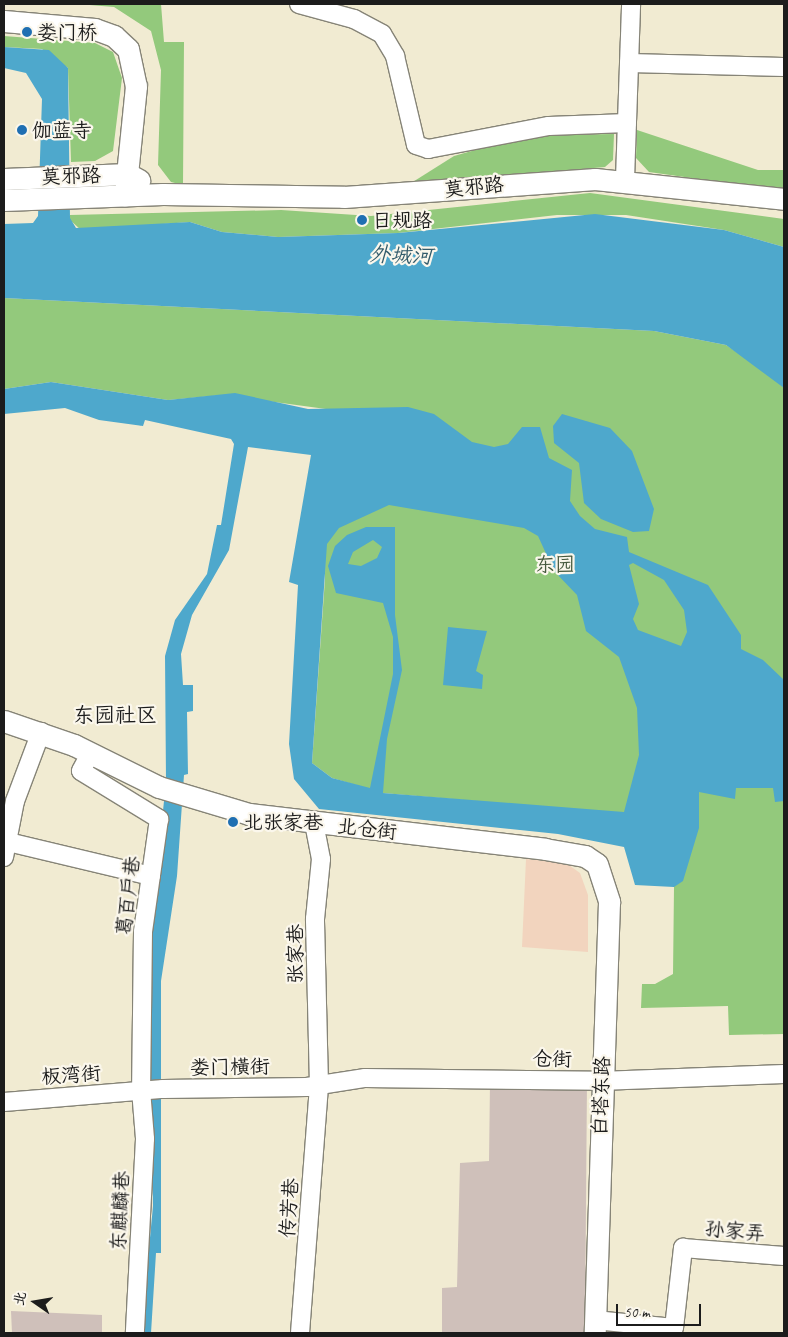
<!DOCTYPE html>
<meta charset="utf-8">
<style>
body{margin:0}
#map{position:relative;width:788px;height:1337px;overflow:hidden;background:#f1ebd2;font-family:Caveat,"LXGW WenKai TC",sans-serif}
div>[style]{position:absolute}
.built>*{inset:0;background:#f2d4be}
.industrial>*{inset:0;background:#cfc0ba}
.green>*{inset:0;background:#93c97c}
.water>*{inset:0;background:#4ea8cc}
.roads{filter:drop-shadow(1px 0 #868477) drop-shadow(-1px 0 #868477) drop-shadow(0 1px #868477) drop-shadow(0 -1px #868477)}
.minor>*{height:18px;margin:-9px;padding:0 9px;transform-origin:9px;border-radius:9px;background:#fff}
.major>*{height:21px;margin:-10.5px;padding:0 10.5px;transform-origin:10.5px;border-radius:10.5px;background:#fff}
.dots>*{width:14px;height:14px;translate:-50% -50%;box-sizing:border-box;border:2px solid #fbf7ec;border-radius:50%}
span{translate:-50% -50%;white-space:nowrap;text-align:center;line-height:1.15;-webkit-text-stroke:4.5px #fbf7ec;paint-order:stroke}
.poi-label{font-size:20px;color:#1c1c1c}
.left{translate:0 -50%;text-align:left}
.street-label{font-size:20px;color:#1c1c1c}
.park-label{font-size:20px;color:#46593e}
.water-label{font-size:21px;color:#325b6b;font-style:italic}
.neighbourhood-label{font-size:21px;color:#1c1c1c}
.frame{position:absolute;inset:0;border:5px solid #1c1c1c;pointer-events:none}
.north{position:absolute;left:10px;top:1277px;width:50px;height:50px;-webkit-text-stroke:4px #fbf7ec;paint-order:stroke;rotate:283deg;font-size:14px;font-weight:700;line-height:20px;text-align:center;color:#1c1c1c}
.north::after{content:'';display:block;margin:auto;width:18px;height:22px;background:#1c1c1c;clip-path:polygon(50% 0,100% 100%,50% 72%,0 100%)}
.scale{position:absolute;left:616px;top:1304px;width:85px;height:22px;box-sizing:border-box;border:2px solid #1c1c1c;border-top:0;padding-left:6px;font-size:15px;line-height:18px;white-space:nowrap;color:#1c1c1c;-webkit-text-stroke:4px #fbf7ec;paint-order:stroke}
</style>
<div id="map">
<div class="built">
<div style="clip-path:polygon(526px 859px,566px 863px,580px 873px,588px 895px,588px 952px,522px 947px)"></div>
</div>
<div class="industrial">
<div style="clip-path:polygon(587px 1081px,585px 1333px,442px 1333px,442px 1288px,457px 1287px,460px 1163px,489px 1161px,490px 1082px)"></div>
<div style="clip-path:polygon(11px 1311px,102px 1315px,102px 1333px,12px 1333px)"></div>
</div>
<div class="green">
<div style="clip-path:polygon(77px 4px,161px 4px,164px 42px,184px 42px,183px 185px,171px 182px,158px 165px,161px 70px,151px 31px,114px 7px)"></div>
<div style="clip-path:polygon(4px 36px,95px 43px,113px 52px,122px 78px,113px 151px,95px 161px,71px 162px,68px 68px,42px 49px,4px 47px)"></div>
<div style="clip-path:polygon(637px 130px,758px 170px,784px 170px,784px 191px,649px 172px,636px 158px)"></div>
<div style="clip-path:polygon(614px 134px,613px 160px,605px 167px,408px 185px,454px 156px,500px 143px,543px 135px)"></div>
<div style="clip-path:polygon(590px 193px,784px 219px,784px 247px,724px 230px,626px 215px,557px 215px,398px 233px,278px 237px,222px 232px,190px 222px,81px 230px,70px 220px,70px 215px,281px 210px,371px 216px)"></div>
<div style="clip-path:polygon(4px 298px,654px 331px,726px 345px,771px 375px,784px 388px,784px 1034px,729px 1035px,728px 1006px,641px 1008px,642px 984px,655px 984px,673px 974px,674px 887px,615px 813px,383px 793px,332px 778px,312px 763px,325px 579px,326px 409px,223px 395px,168px 400px,51px 382px,4px 389px)"></div>
</div>
<div class="water">
<div style="clip-path:polygon(4px 47px,49px 50px,68px 68px,70px 218px,76px 228px,190px 222px,222px 232px,278px 237px,398px 233px,595px 214px,724px 230px,784px 247px,784px 388px,726px 345px,654px 331px,4px 298px,4px 224px,33px 223px,38px 216px,42px 99px,26px 73px,4px 68px)"></div>
<div style="clip-path:polygon(evenodd,51px 382px,168px 400px,235px 393px,308px 409px,408px 407px,434px 414px,472px 442px,494px 447px,508px 444px,522px 427px,540px 427px,549px 458px,572px 470px,570px 501px,580px 516px,595px 529px,627px 537px,629px 552px,708px 585px,741px 635px,741px 649px,763px 660px,784px 680px,784px 801px,775px 802px,773px 788px,736px 788px,735px 799px,699px 792px,699px 828px,683px 881px,674px 887px,635px 885px,624px 847px,558px 834px,319px 809px,294px 779px,289px 744px,298px 585px,289px 582px,311px 455px,248px 447px,229px 550px,192px 615px,181px 654px,183px 685px,193px 685px,193px 711px,187px 712px,188px 774px,184px 775px,177px 876px,161px 981px,161px 1253px,156px 1253px,151px 1333px,141px 1333px,153px 1206px,148px 960px,166px 781px,165px 656px,175px 620px,207px 574px,217px 525px,221px 525px,234px 444px,231px 439px,145px 420px,143px 426px,99px 420px,65px 408px,4px 414px,4px 389px,51px 382px,389px 505px,524px 528px,538px 536px,554px 571px,577px 595px,586px 631px,619px 657px,637px 708px,639px 755px,624px 812px,383px 793px,387px 739px,402px 670px,395px 615px,395px 527px,366px 527px,347px 535px,335px 546px,328px 566px,336px 593px,383px 603px,393px 637px,393px 674px,370px 788px,332px 778px,312px 763px,327px 544px,339px 528px,389px 505px,51px 382px,373px 540px,382px 547px,377px 558px,361px 566px,348px 564px,353px 552px,373px 540px,51px 382px,633px 563px,664px 580px,684px 610px,687px 632px,681px 646px,638px 630px,633px 619px,639px 604px,629px 565px,633px 563px)"></div>
<div style="clip-path:polygon(562px 414px,610px 428px,632px 451px,654px 509px,649px 531px,633px 532px,601px 519px,584px 503px,579px 463px,554px 443px,553px 426px)"></div>
<div style="clip-path:polygon(448px 627px,487px 631px,476px 671px,483px 675px,482px 689px,443px 685px)"></div>
</div>
<div class="roads">
<div class="minor">
<div style="left:299px;top:4px;width:57px;rotate:15.3deg"></div>
<div style="left:354px;top:19px;width:32px;rotate:28deg"></div>
<div style="left:382px;top:34px;width:26px;rotate:59deg"></div>
<div style="left:395px;top:56px;width:91px;rotate:76.7deg"></div>
<div style="left:416px;top:145px;width:13px;rotate:18deg"></div>
<div style="left:428px;top:149px;width:123px;rotate:-10.8deg"></div>
<div style="left:549px;top:126px;width:78px;rotate:-2.2deg"></div>
<div style="left:629px;top:63px;width:155px;rotate:1.5deg"></div>
<div style="left:625px;top:179px;width:175px;rotate:-88deg"></div>
<div style="left:90px;top:754px;width:19px;rotate:118deg"></div>
<div style="left:81px;top:771px;width:92px;rotate:31.6deg"></div>
<div style="left:159px;top:819px;width:114px;rotate:98.1deg"></div>
<div style="left:143px;top:932px;width:158px;rotate:90.7deg"></div>
<div style="left:141px;top:1090px;width:49px;rotate:85.3deg"></div>
<div style="left:145px;top:1139px;width:194px;rotate:93deg"></div>
<div style="left:4px;top:841px;width:151px;rotate:13.4deg"></div>
<div style="left:4px;top:857px;width:57px;rotate:-78.9deg"></div>
<div style="left:15px;top:801px;width:74px;rotate:-69.4deg"></div>
<div style="left:4px;top:1102px;width:160px;rotate:-4.7deg"></div>
<div style="left:163px;top:1089px;width:144px;rotate:-0.8deg"></div>
<div style="left:307px;top:1087px;width:59px;rotate:-8.8deg"></div>
<div style="left:365px;top:1078px;width:235px;rotate:0.7deg"></div>
<div style="left:600px;top:1081px;width:184px;rotate:-2.2deg"></div>
<div style="left:595px;top:1320px;width:79px;rotate:5.8deg"></div>
<div style="left:674px;top:1328px;width:81px;rotate:-83.6deg"></div>
<div style="left:683px;top:1248px;width:101px;rotate:4.5deg"></div>
<div style="left:300px;top:1333px;width:249px;rotate:-85.6deg"></div>
<div style="left:319px;top:1085px;width:166px;rotate:-91.4deg"></div>
<div style="left:315px;top:919px;width:60px;rotate:-84.3deg"></div>
<div style="left:321px;top:859px;width:37px;rotate:-101deg"></div>
</div>
<div class="major">
<div style="left:4px;top:21px;width:91px;rotate:5deg"></div>
<div style="left:95px;top:29px;width:20px;rotate:20deg"></div>
<div style="left:114px;top:36px;width:19px;rotate:43deg"></div>
<div style="left:128px;top:49px;width:38px;rotate:78deg"></div>
<div style="left:136px;top:86px;width:110px;rotate:95.8deg"></div>
<div style="left:4px;top:179px;width:124px;rotate:-2.3deg"></div>
<div style="left:128px;top:174px;width:13px;rotate:29deg"></div>
<div style="left:4px;top:200px;width:159px;rotate:-2.2deg"></div>
<div style="left:163px;top:194px;width:181px;rotate:0.9deg"></div>
<div style="left:344px;top:197px;width:252px;rotate:-4.1deg"></div>
<div style="left:595px;top:179px;width:190px;rotate:6deg"></div>
<div style="left:4px;top:721px;width:74px;rotate:18.9deg"></div>
<div style="left:74px;top:745px;width:95px;rotate:26.3deg"></div>
<div style="left:159px;top:787px;width:94px;rotate:16.7deg"></div>
<div style="left:249px;top:814px;width:298px;rotate:6.7deg"></div>
<div style="left:545px;top:849px;width:41px;rotate:9.9deg"></div>
<div style="left:585px;top:856px;width:14px;rotate:34deg"></div>
<div style="left:597px;top:864px;width:40px;rotate:72deg"></div>
<div style="left:609px;top:902px;width:431px;rotate:91.9deg"></div>
</div>
</div>
<div class="dots">
<div style="left:27px;top:32px;background:#1f6fb2"></div>
<div style="left:22px;top:130px;background:#1f6fb2"></div>
<div style="left:362px;top:220px;background:#1f6fb2"></div>
<div style="left:233px;top:822px;background:#1f6fb2"></div>
</div>
<div class="poi-label">
<span class="left" style="left:37px;top:32px">娄门桥</span>
<span class="left" style="left:32px;top:130px">伽蓝寺</span>
<span class="left" style="left:372px;top:220px">日规路</span>
<span class="left" style="left:243px;top:822px">北张家巷</span>
</div>
<div class="street-label">
<span style="left:71px;top:176px;rotate:-2deg">莫邪路</span>
<span style="left:474px;top:187px;rotate:-6deg">莫邪路</span>
<span style="left:367px;top:829px;rotate:6deg">北仓街</span>
<span style="left:128px;top:896px;rotate:-83deg">葛百户巷</span>
<span style="left:295px;top:954px;rotate:-90deg">张家巷</span>
<span style="left:552px;top:1059px;rotate:1deg">仓街</span>
<span style="left:230px;top:1067px;rotate:-1deg">娄门横街</span>
<span style="left:71px;top:1075px;rotate:-4deg">板湾街</span>
<span style="left:601px;top:1096px;rotate:-88deg">白塔东路</span>
<span style="left:289px;top:1208px;rotate:-86deg">传芳巷</span>
<span style="left:120px;top:1211px;rotate:-87deg">东麒麟巷</span>
<span style="left:735px;top:1231px;rotate:5deg">孙家弄</span>
</div>
<div class="park-label">
<span style="left:555px;top:564px">东园</span>
</div>
<div class="water-label">
<span style="left:401px;top:255px;rotate:2deg">外城河</span>
</div>
<div class="neighbourhood-label">
<span style="left:115px;top:715px">东园社区</span>
</div>
<div class="frame"></div>
<div class="north">北</div>
<div class="scale">50 m</div>
</div>
